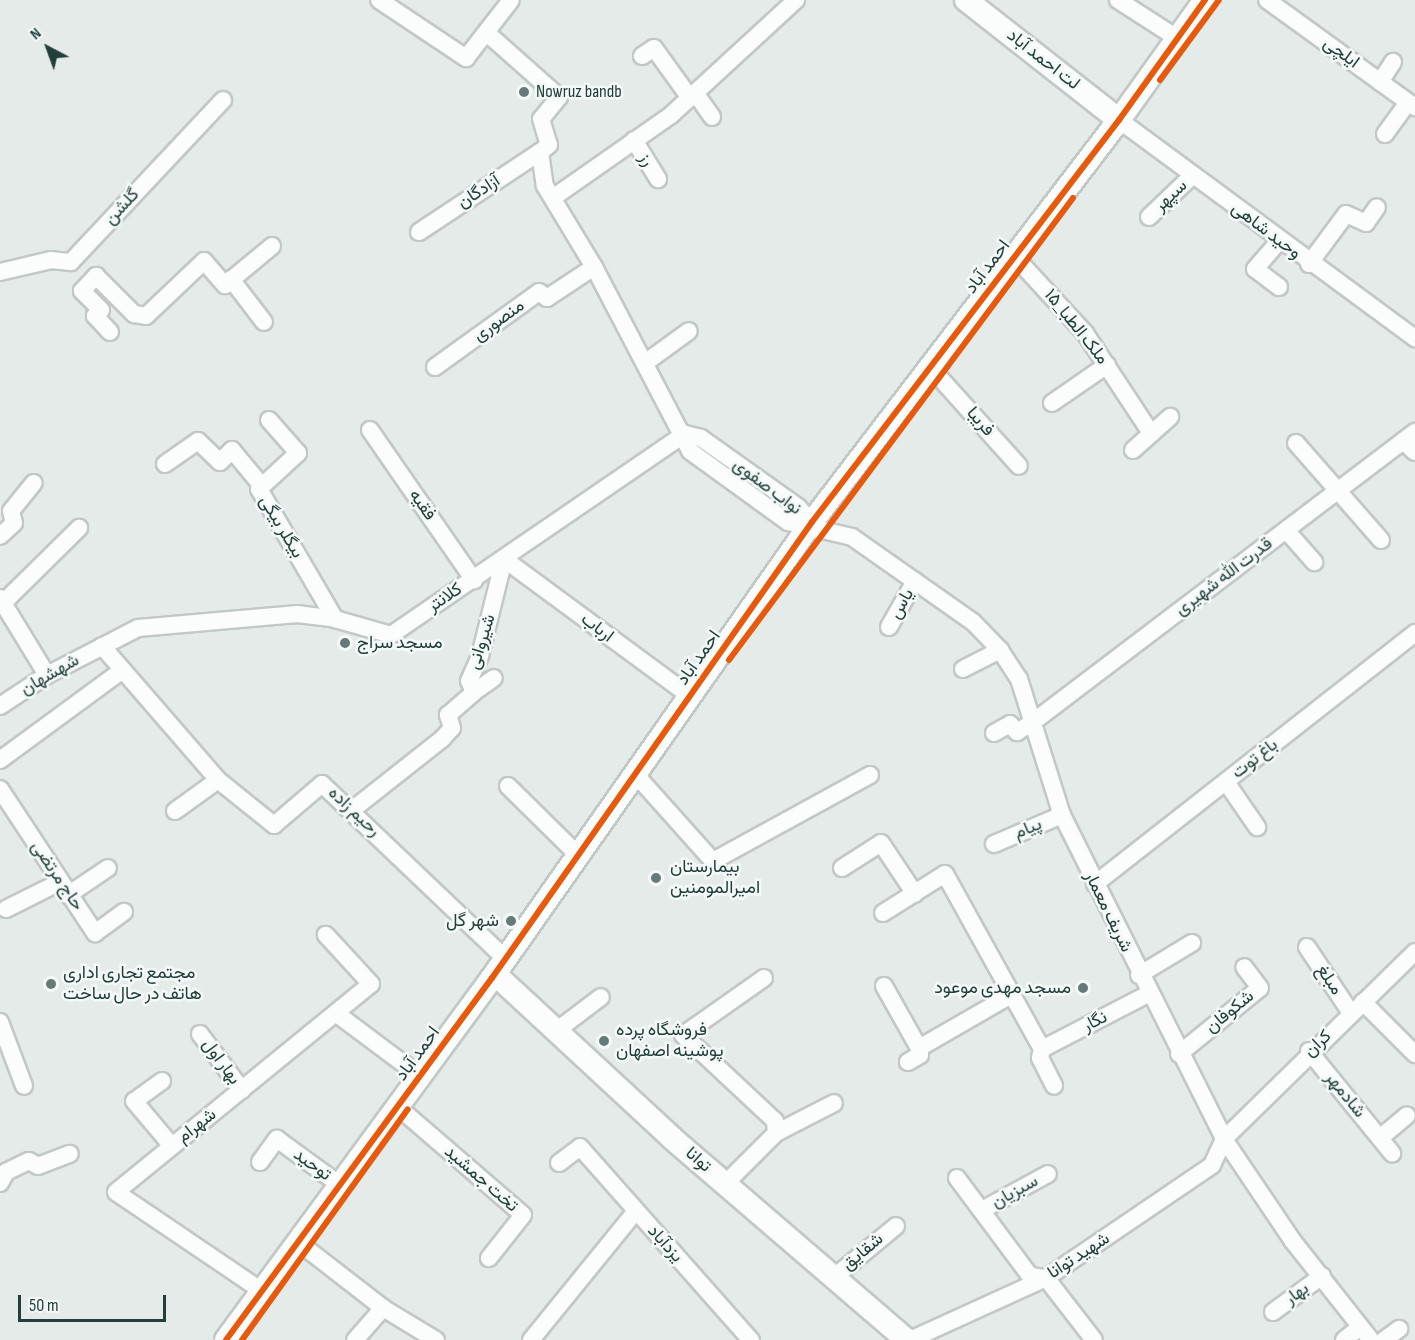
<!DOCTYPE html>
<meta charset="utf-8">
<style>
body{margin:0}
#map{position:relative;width:1415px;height:1340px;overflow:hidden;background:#e5ebe9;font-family:"Sofia Sans Condensed",Vazirmatn,sans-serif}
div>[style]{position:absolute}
.roads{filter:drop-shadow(2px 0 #c2c8c6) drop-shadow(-2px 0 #c2c8c6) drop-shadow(0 2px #c2c8c6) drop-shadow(0 -2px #c2c8c6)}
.street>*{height:16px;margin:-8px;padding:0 8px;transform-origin:8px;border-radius:8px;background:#fbfcfc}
.secondary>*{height:22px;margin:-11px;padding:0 11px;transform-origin:11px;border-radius:11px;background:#fbfcfc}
.cycleway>*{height:6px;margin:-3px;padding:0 3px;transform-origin:3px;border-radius:3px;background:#e8590c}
.dots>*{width:16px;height:16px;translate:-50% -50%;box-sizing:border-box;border:3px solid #f4f9f7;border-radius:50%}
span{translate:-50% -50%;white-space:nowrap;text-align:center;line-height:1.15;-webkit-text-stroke:5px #f4f9f7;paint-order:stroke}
.street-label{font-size:18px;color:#223f3c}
.poi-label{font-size:18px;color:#223f3c}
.left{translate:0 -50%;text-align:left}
.right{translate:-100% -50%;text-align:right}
.north{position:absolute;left:18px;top:18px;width:60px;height:60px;-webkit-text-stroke:4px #f4f9f7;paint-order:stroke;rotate:319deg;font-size:16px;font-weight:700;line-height:24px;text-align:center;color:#223f3c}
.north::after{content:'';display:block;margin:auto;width:21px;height:27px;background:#223f3c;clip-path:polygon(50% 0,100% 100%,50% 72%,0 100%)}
.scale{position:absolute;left:18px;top:1295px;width:148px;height:27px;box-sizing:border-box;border:3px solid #223f3c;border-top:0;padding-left:8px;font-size:18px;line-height:21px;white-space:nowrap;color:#223f3c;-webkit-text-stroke:4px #f4f9f7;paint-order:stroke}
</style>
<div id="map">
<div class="roads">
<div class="street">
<div style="left:379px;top:0;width:105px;rotate:33.7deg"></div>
<div style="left:466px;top:58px;width:73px;rotate:-52.2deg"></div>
<div style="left:1118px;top:0;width:70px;rotate:32.8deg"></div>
<div style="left:1267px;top:0;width:183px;rotate:35.9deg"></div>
<div style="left:488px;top:34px;width:95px;rotate:41.6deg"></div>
<div style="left:559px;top:97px;width:28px;rotate:129deg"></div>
<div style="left:541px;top:119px;width:27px;rotate:73deg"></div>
<div style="left:549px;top:145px;width:11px;rotate:142deg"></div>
<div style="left:540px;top:152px;width:34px;rotate:82deg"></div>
<div style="left:545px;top:186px;width:95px;rotate:58.8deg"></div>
<div style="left:594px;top:267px;width:208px;rotate:62.4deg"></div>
<div style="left:690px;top:451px;width:121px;rotate:35.9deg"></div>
<div style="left:788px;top:522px;width:66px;rotate:13.2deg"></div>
<div style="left:852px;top:537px;width:148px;rotate:35.1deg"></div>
<div style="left:973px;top:622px;width:39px;rotate:46deg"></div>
<div style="left:1000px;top:650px;width:35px;rotate:57deg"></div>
<div style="left:1019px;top:679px;width:143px;rotate:72.5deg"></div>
<div style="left:1062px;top:815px;width:362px;rotate:63.4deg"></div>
<div style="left:1224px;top:1139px;width:122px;rotate:56deg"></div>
<div style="left:1292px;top:1240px;width:127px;rotate:51.7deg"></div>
<div style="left:642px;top:56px;width:14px;rotate:-34deg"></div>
<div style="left:654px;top:48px;width:62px;rotate:54.2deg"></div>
<div style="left:1380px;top:82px;width:24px;rotate:-57deg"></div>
<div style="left:696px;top:94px;width:28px;rotate:55deg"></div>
<div style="left:1119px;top:120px;width:368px;rotate:36.4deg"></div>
<div style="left:1385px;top:134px;width:39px;rotate:-54deg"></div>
<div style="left:634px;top:140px;width:46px;rotate:58.4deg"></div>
<div style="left:554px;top:197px;width:143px;rotate:-35deg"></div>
<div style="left:671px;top:115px;width:170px;rotate:-42.6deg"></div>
<div style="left:1149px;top:217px;width:61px;rotate:-43.7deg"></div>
<div style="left:419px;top:232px;width:145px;rotate:-33.5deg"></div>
<div style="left:1015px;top:257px;width:103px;rotate:47.4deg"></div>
<div style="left:1085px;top:333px;width:120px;rotate:56.6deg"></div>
<div style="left:71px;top:262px;width:222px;rotate:-46.8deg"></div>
<div style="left:1309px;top:264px;width:62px;rotate:-53.5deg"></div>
<div style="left:1346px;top:214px;width:22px;rotate:24deg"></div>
<div style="left:1366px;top:223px;width:19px;rotate:-55deg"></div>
<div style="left:0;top:272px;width:52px;rotate:-13.2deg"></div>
<div style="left:51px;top:260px;width:20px;rotate:6deg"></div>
<div style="left:231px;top:279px;width:54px;rotate:52.5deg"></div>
<div style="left:1279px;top:287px;width:30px;rotate:-143deg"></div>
<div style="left:1255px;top:269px;width:37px;rotate:-49deg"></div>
<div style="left:110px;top:332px;width:22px;rotate:-133deg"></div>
<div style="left:95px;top:316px;width:8px;rotate:-45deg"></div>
<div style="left:101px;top:310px;width:27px;rotate:-135deg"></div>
<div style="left:82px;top:291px;width:21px;rotate:-47deg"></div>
<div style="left:96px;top:276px;width:54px;rotate:45deg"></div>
<div style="left:134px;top:314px;width:12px;rotate:9deg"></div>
<div style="left:146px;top:316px;width:80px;rotate:-43.5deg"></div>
<div style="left:204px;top:261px;width:32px;rotate:49deg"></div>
<div style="left:225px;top:285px;width:61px;rotate:-39.7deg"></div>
<div style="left:645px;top:363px;width:54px;rotate:-36deg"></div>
<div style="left:435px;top:367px;width:128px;rotate:-35.8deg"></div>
<div style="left:539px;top:292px;width:10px;rotate:37deg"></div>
<div style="left:547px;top:298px;width:56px;rotate:-33.4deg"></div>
<div style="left:940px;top:378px;width:118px;rotate:48.1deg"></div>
<div style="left:1052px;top:403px;width:67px;rotate:-34.6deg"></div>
<div style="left:269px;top:420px;width:44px;rotate:48.7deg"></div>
<div style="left:298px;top:453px;width:53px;rotate:137.3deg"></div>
<div style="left:259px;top:489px;width:151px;rotate:59.7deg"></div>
<div style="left:370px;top:430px;width:183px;rotate:55.3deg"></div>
<div style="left:685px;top:434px;width:16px;rotate:14deg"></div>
<div style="left:701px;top:438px;width:119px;rotate:35.4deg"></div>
<div style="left:798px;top:507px;width:31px;rotate:48deg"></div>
<div style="left:1403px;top:441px;width:16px;rotate:43deg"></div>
<div style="left:1296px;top:443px;width:129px;rotate:48.8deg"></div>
<div style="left:1133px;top:450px;width:50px;rotate:-41.7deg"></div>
<div style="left:165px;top:464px;width:40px;rotate:-34.9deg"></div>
<div style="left:198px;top:441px;width:30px;rotate:44deg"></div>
<div style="left:220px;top:462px;width:17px;rotate:-45deg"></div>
<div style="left:232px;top:450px;width:47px;rotate:50.2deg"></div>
<div style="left:1286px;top:530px;width:43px;rotate:48.8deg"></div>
<div style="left:0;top:536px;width:19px;rotate:-43deg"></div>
<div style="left:14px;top:523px;width:12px;rotate:-104deg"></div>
<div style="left:11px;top:511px;width:36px;rotate:-51deg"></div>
<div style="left:0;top:598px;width:90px;rotate:58.6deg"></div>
<div style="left:3px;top:603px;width:107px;rotate:-44.6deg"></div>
<div style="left:889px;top:627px;width:53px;rotate:-60.5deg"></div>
<div style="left:102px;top:646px;width:177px;rotate:49.1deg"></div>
<div style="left:218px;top:780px;width:72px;rotate:38.8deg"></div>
<div style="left:274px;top:825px;width:63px;rotate:-40.5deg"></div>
<div style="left:322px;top:784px;width:254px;rotate:43.6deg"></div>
<div style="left:963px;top:669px;width:42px;rotate:-27.2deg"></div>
<div style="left:474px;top:692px;width:24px;rotate:-35deg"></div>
<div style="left:0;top:706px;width:56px;rotate:-33.4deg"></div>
<div style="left:47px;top:675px;width:102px;rotate:-27.3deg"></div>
<div style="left:138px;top:628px;width:160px;rotate:-5deg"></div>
<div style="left:297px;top:614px;width:38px;rotate:7deg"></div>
<div style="left:335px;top:619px;width:58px;rotate:15.9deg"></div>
<div style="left:391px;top:635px;width:356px;rotate:-34.4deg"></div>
<div style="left:994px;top:733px;width:18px;rotate:-29deg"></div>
<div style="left:1010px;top:724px;width:11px;rotate:49deg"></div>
<div style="left:1017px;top:732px;width:19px;rotate:-32deg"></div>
<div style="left:1033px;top:722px;width:480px;rotate:-37.2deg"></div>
<div style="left:0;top:760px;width:150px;rotate:-36.3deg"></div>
<div style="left:636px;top:775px;width:115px;rotate:48.2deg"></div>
<div style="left:713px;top:861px;width:179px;rotate:-28.7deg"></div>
<div style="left:1226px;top:782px;width:55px;rotate:55.4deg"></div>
<div style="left:508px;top:786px;width:100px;rotate:44.6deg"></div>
<div style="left:0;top:789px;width:173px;rotate:56.6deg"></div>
<div style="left:95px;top:933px;width:36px;rotate:-36deg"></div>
<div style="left:352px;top:810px;width:115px;rotate:-38.3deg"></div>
<div style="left:442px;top:739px;width:15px;rotate:-48deg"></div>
<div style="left:452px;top:728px;width:14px;rotate:-107deg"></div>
<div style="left:448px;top:715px;width:35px;rotate:-41deg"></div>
<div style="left:474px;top:692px;width:12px;rotate:-114deg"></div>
<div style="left:469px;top:681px;width:27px;rotate:-66deg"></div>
<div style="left:480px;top:656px;width:100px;rotate:-76.1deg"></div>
<div style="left:504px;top:559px;width:232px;rotate:36.4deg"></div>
<div style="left:175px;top:811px;width:53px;rotate:-35.8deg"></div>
<div style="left:994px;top:844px;width:74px;rotate:-23.1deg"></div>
<div style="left:842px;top:868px;width:46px;rotate:-32.7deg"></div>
<div style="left:881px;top:843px;width:61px;rotate:56.3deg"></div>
<div style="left:1095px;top:884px;width:407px;rotate:-38.1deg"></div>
<div style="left:68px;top:895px;width:48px;rotate:-34deg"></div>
<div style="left:6px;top:909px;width:60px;rotate:-26.6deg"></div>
<div style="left:883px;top:913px;width:73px;rotate:-32.2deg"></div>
<div style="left:945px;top:874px;width:200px;rotate:61deg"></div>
<div style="left:1042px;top:1049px;width:9px;rotate:103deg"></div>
<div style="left:1040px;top:1058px;width:31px;rotate:63deg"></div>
<div style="left:1307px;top:947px;width:79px;rotate:56.3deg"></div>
<div style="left:1139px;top:975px;width:62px;rotate:-31.1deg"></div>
<div style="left:884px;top:986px;width:71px;rotate:60.6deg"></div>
<div style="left:919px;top:1048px;width:7px;rotate:82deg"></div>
<div style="left:920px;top:1055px;width:14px;rotate:150deg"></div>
<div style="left:1363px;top:1002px;width:74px;rotate:45deg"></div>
<div style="left:337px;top:1014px;width:104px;rotate:36.8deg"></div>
<div style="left:0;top:1022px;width:68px;rotate:69.4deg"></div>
<div style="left:556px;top:1031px;width:56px;rotate:-37.1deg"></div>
<div style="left:200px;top:1034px;width:70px;rotate:53.1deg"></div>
<div style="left:919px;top:1048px;width:106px;rotate:-29.9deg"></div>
<div style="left:1042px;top:1049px;width:119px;rotate:-27.4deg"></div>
<div style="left:1309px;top:1051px;width:132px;rotate:50.9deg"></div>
<div style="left:1179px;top:1054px;width:104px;rotate:-39.2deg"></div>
<div style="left:1260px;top:988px;width:26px;rotate:-127deg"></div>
<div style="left:162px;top:1081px;width:34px;rotate:144deg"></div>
<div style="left:134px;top:1101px;width:59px;rotate:49.8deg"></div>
<div style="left:398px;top:1107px;width:165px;rotate:40.8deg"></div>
<div style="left:523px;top:1215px;width:55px;rotate:128.3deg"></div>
<div style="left:776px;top:1133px;width:65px;rotate:-27.3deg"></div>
<div style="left:1380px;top:1138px;width:35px;rotate:-40deg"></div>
<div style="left:260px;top:1162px;width:29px;rotate:-54deg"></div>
<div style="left:277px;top:1139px;width:78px;rotate:36.1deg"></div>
<div style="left:559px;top:1163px;width:26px;rotate:-37deg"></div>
<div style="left:580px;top:1147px;width:258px;rotate:48.5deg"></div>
<div style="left:957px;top:1178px;width:122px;rotate:53.3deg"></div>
<div style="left:1030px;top:1276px;width:16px;rotate:7deg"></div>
<div style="left:1046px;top:1278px;width:78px;rotate:52.3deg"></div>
<div style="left:0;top:1183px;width:13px;rotate:-61deg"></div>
<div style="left:6px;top:1172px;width:25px;rotate:-26deg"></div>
<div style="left:29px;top:1161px;width:10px;rotate:29deg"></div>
<div style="left:38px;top:1166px;width:34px;rotate:-21deg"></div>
<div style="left:725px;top:1184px;width:72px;rotate:-45deg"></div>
<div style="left:776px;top:1133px;width:12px;rotate:-95deg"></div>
<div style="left:775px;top:1121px;width:126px;rotate:-136.9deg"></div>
<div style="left:683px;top:1035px;width:99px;rotate:-35.1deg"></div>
<div style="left:982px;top:1210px;width:75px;rotate:-28.6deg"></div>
<div style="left:298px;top:1242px;width:108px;rotate:37.8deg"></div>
<div style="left:383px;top:1308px;width:62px;rotate:31.1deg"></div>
<div style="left:832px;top:1279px;width:83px;rotate:-39.6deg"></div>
<div style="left:262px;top:1291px;width:176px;rotate:-145.9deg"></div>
<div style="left:116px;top:1192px;width:329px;rotate:-39.2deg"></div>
<div style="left:371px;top:984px;width:67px;rotate:-132.6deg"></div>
<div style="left:1273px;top:1312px;width:61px;rotate:-36.3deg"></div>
<div style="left:355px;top:1340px;width:43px;rotate:-48.8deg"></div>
<div style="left:531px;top:1340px;width:166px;rotate:-50.9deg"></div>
<div style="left:910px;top:1340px;width:149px;rotate:-24.5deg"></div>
<div style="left:1046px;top:1278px;width:201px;rotate:-34.2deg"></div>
<div style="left:1212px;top:1165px;width:29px;rotate:-65deg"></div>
<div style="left:1224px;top:1139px;width:267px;rotate:-44.4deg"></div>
<div style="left:1344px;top:1340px;width:21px;rotate:-39deg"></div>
<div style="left:1384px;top:1340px;width:19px;rotate:-36deg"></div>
</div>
<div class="secondary">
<div style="left:966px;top:0;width:194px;rotate:38.1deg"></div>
<div style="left:495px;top:974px;width:243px;rotate:42.8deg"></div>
<div style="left:673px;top:1139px;width:308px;rotate:40.7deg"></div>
<div style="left:226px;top:1340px;width:449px;rotate:-53.7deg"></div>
<div style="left:492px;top:978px;width:557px;rotate:-54.94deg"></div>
<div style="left:812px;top:522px;width:506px;rotate:-52.63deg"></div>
<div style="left:1119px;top:120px;width:148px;rotate:-54.4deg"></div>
</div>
</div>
<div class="cycleway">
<div style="left:1160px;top:80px;width:99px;rotate:-53.6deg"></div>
<div style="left:729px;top:660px;width:576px;rotate:-53.33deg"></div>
<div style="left:226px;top:1340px;width:449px;rotate:-53.7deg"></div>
<div style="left:492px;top:978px;width:557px;rotate:-54.94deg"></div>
<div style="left:812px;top:522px;width:506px;rotate:-52.63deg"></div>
<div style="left:1119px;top:120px;width:148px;rotate:-54.4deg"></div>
<div style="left:242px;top:1340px;width:284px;rotate:-54.3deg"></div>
</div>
<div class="dots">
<div style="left:524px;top:92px;background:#667b79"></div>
<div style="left:345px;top:643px;background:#667b79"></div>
<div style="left:656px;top:878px;background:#667b79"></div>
<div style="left:511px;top:921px;background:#667b79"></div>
<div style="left:51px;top:984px;background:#667b79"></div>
<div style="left:1083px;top:988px;background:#667b79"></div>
<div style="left:604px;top:1041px;background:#667b79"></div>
</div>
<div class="street-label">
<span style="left:1341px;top:53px;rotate:36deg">ایلچی</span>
<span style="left:1043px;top:60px;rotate:38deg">لت احمد آباد</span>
<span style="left:646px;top:160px;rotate:58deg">رز</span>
<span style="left:479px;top:192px;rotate:-33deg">آزادگان</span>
<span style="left:1171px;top:196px;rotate:-43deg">سپهر</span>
<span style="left:122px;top:207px;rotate:-47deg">گلشن</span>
<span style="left:1266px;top:231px;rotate:37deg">وحید شاهی</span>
<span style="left:988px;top:267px;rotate:-53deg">احمد آباد</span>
<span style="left:499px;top:321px;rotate:-36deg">منصوری</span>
<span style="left:1076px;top:327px;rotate:51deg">۱۵_ملک الطبا</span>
<span style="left:980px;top:422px;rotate:49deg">فریبا</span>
<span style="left:767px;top:487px;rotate:37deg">نواب صفوی</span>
<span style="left:422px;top:505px;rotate:55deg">فقیه</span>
<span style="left:281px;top:527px;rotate:59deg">بیگلر بیگی</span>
<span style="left:1224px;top:577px;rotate:-37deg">قدرت الله شهیری</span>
<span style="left:445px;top:598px;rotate:-34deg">کلانتر</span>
<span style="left:902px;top:604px;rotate:-60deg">یاس</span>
<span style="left:597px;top:628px;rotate:37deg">ارباب</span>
<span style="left:482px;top:642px;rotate:-73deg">شیروانی</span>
<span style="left:699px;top:658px;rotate:-55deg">احمد آباد</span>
<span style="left:50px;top:675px;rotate:-30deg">شهشهان</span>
<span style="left:1255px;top:759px;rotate:-38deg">باغ توت</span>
<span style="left:354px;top:812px;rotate:43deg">رحیم زاده</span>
<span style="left:1028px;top:829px;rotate:-23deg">پیام</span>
<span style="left:57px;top:876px;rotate:56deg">حاج مرتضی</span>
<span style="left:1108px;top:912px;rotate:64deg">شریف معمار</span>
<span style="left:1329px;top:980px;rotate:56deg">مبلغ</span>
<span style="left:1230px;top:1012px;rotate:-39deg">شکوفان</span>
<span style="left:1095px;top:1022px;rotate:-27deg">نگار</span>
<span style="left:1318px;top:1044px;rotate:-43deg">کران</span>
<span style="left:418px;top:1054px;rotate:-54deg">احمد آباد</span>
<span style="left:221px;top:1062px;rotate:54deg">بهار اول</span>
<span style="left:1345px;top:1095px;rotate:51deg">شادمهر</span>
<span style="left:197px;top:1126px;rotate:-38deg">شهرام</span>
<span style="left:698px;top:1160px;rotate:41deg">توانا</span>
<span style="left:312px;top:1165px;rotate:36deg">توحید</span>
<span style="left:481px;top:1179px;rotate:41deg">تخت جمشید</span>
<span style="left:1015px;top:1192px;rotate:-29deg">سبزیان</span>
<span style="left:665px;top:1244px;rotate:48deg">یزدآباد</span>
<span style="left:863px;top:1252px;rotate:-40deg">شقایق</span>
<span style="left:1079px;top:1256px;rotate:-33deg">شهید توانا</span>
<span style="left:1297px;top:1294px;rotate:-36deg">بهار</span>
</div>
<div class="poi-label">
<span class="left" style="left:536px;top:92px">Nowruz bandb</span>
<span class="left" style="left:357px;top:643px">مسجد سراج</span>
<span class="left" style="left:670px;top:878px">بیمارستان<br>امیرالمومنین</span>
<span class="right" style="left:499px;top:921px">شهر گل</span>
<span class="left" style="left:63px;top:984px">مجتمع تجاری اداری<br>هاتف در حال ساخت</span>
<span class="right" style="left:1071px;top:988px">مسجد مهدی موعود</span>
<span class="left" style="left:616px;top:1041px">فروشگاه پرده<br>پوشینه اصفهان</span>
</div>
<div class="north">N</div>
<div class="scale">50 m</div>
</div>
